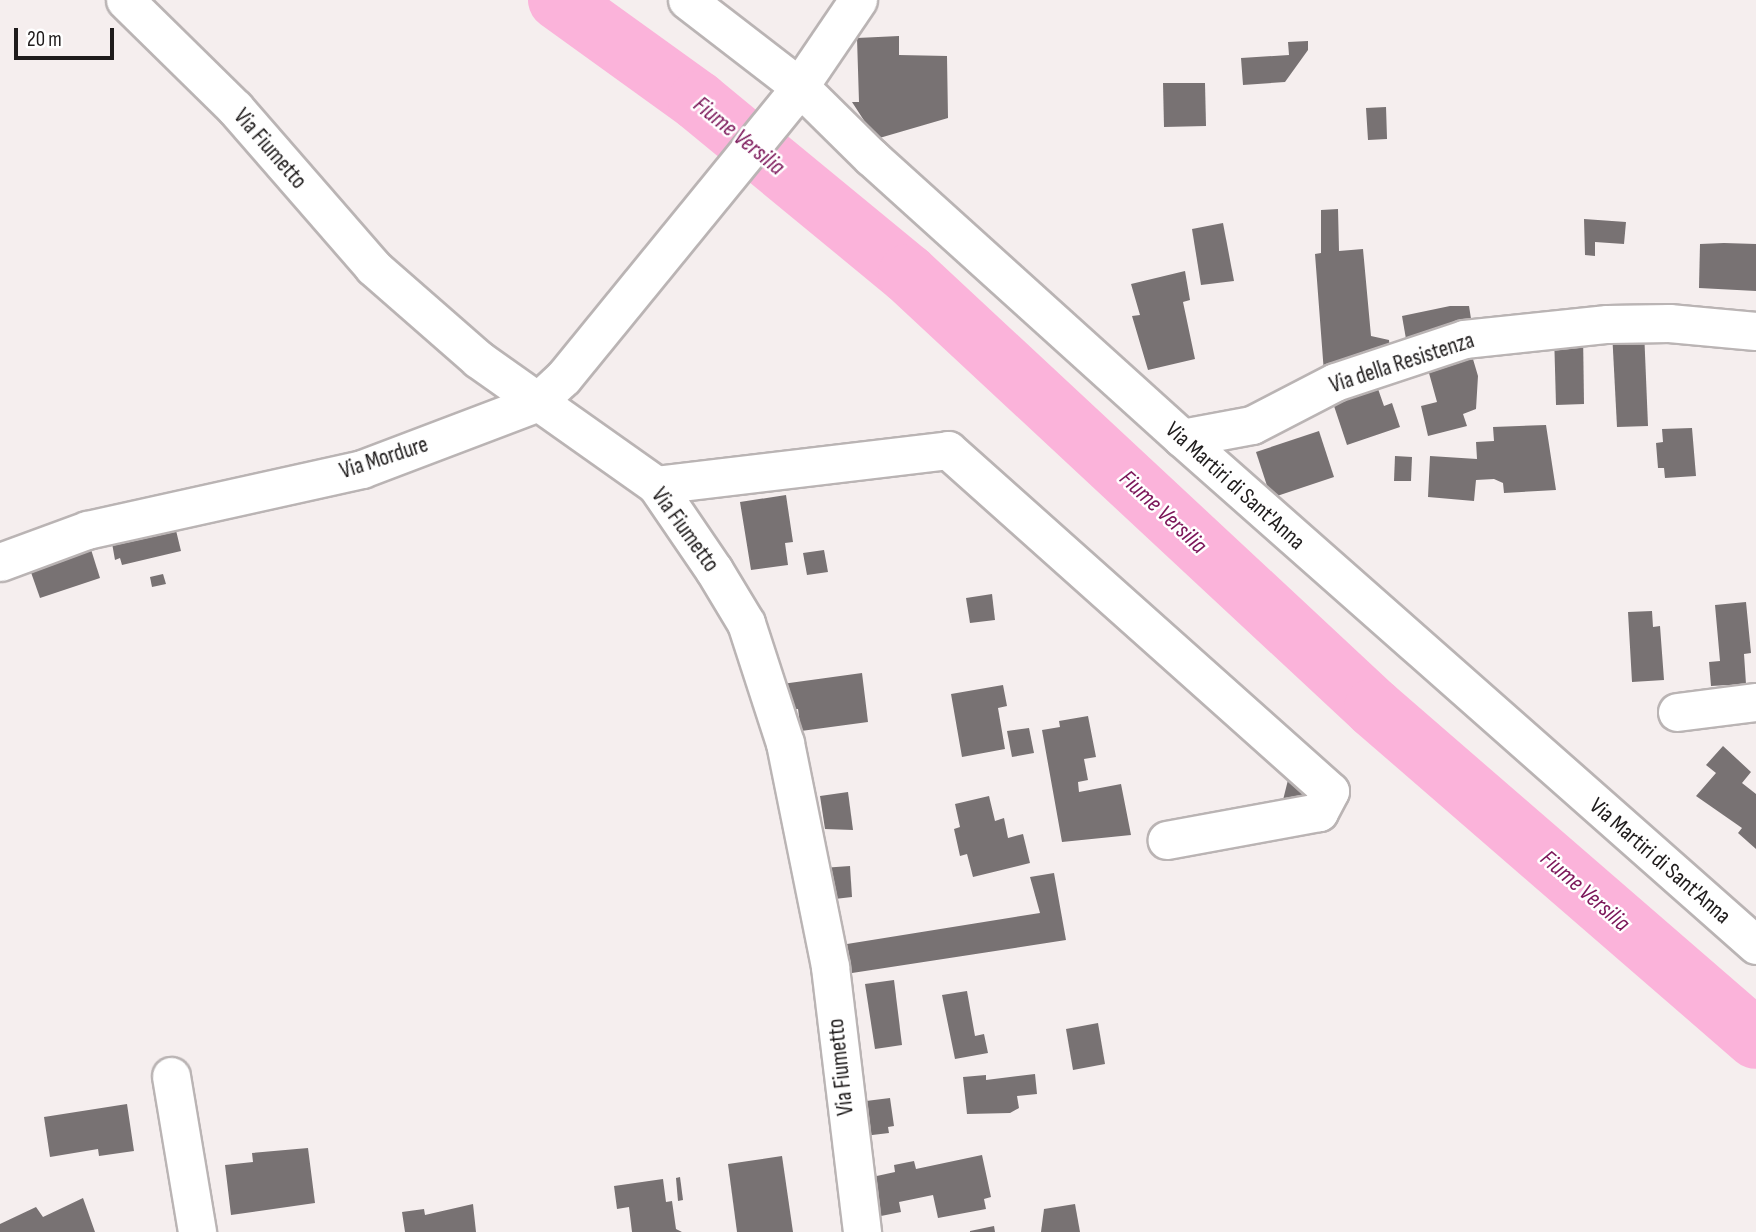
<!DOCTYPE html>
<style>
body{margin:0}
#map{position:relative;width:1756px;height:1232px;overflow:hidden;background:#f5eeee;font-family:"Sofia Sans Condensed",sans-serif}
div>[style]{position:absolute}
.river>*{height:60px;margin:-30px;padding:0 30px;transform-origin:30px;border-radius:30px;background:#fbb3da}
.building>*{inset:0;background:#787273}
.roads{filter:drop-shadow(2px 0 #bab4b4) drop-shadow(-2px 0 #bab4b4) drop-shadow(0 2px #bab4b4) drop-shadow(0 -2px #bab4b4)}
.street>*{height:37px;margin:-18.5px;padding:0 18.5px;transform-origin:18.5px;border-radius:18.5px;background:#fff}
span{translate:-50% -50%;white-space:nowrap;text-align:center;line-height:1.15;-webkit-text-stroke:5px #fff;paint-order:stroke}
.street-label{font-size:23px;color:#1e1b1b}
.water-label{font-size:24px;color:#7b1659;font-style:italic}
.scale{position:absolute;left:14px;top:28px;width:100px;height:32px;box-sizing:border-box;border:4px solid #1e1b1b;border-top:0;padding-left:9px;font-size:21px;line-height:24px;white-space:nowrap;color:#1e1b1b;-webkit-text-stroke:5px #fff;paint-order:stroke}
</style>
<div id="map">
<div class="river">
<div style="left:558px;top:0;width:173px;rotate:35.8deg"></div>
<div style="left:698px;top:101px;width:272px;rotate:39.5deg"></div>
<div style="left:908px;top:274px;width:637px;rotate:42.96deg"></div>
<div style="left:1374px;top:708px;width:505px;rotate:40.91deg"></div>
</div>
<div class="building">
<div style="clip-path:polygon(899px 36px,899px 55px,947px 56px,948px 118px,876px 139px,852px 102px,859px 102px,857px 38px)"></div>
<div style="clip-path:polygon(1308px 41px,1308px 50px,1285px 82px,1243px 85px,1241px 58px,1289px 55px,1288px 42px)"></div>
<div style="clip-path:polygon(1163px 83px,1205px 83px,1206px 126px,1164px 127px)"></div>
<div style="clip-path:polygon(1386px 107px,1387px 139px,1368px 140px,1366px 108px)"></div>
<div style="clip-path:polygon(1338px 209px,1339px 251px,1363px 249px,1371px 336px,1389px 340px,1390px 351px,1324px 373px,1315px 254px,1321px 253px,1321px 210px)"></div>
<div style="clip-path:polygon(1584px 219px,1626px 222px,1624px 244px,1595px 242px,1595px 256px,1585px 255px)"></div>
<div style="clip-path:polygon(1223px 223px,1234px 281px,1201px 285px,1192px 229px)"></div>
<div style="clip-path:polygon(1724px 243px,1756px 244px,1756px 291px,1699px 288px,1700px 244px)"></div>
<div style="clip-path:polygon(1185px 271px,1190px 300px,1183px 302px,1195px 359px,1148px 370px,1132px 316px,1140px 315px,1131px 284px)"></div>
<div style="clip-path:polygon(1450px 306px,1469px 306px,1472px 325px,1406px 339px,1402px 316px)"></div>
<div style="clip-path:polygon(1644px 330px,1648px 426px,1617px 427px,1612px 331px)"></div>
<div style="clip-path:polygon(1583px 332px,1584px 404px,1556px 405px,1554px 333px)"></div>
<div style="clip-path:polygon(1470px 349px,1478px 376px,1476px 409px,1463px 414px,1467px 426px,1428px 436px,1421px 406px,1437px 402px,1424px 355px)"></div>
<div style="clip-path:polygon(1377px 386px,1384px 406px,1392px 403px,1400px 427px,1347px 445px,1333px 403px)"></div>
<div style="clip-path:polygon(1546px 425px,1556px 490px,1504px 493px,1503px 483px,1494px 479px,1476px 480px,1474px 501px,1428px 497px,1430px 456px,1477px 459px,1476px 442px,1494px 441px,1493px 427px)"></div>
<div style="clip-path:polygon(1692px 428px,1696px 476px,1665px 478px,1664px 468px,1658px 468px,1656px 443px,1663px 442px,1662px 429px)"></div>
<div style="clip-path:polygon(1319px 431px,1334px 477px,1271px 498px,1256px 452px)"></div>
<div style="clip-path:polygon(1395px 456px,1412px 457px,1411px 481px,1394px 481px)"></div>
<div style="clip-path:polygon(786px 495px,793px 542px,785px 543px,788px 565px,751px 570px,740px 502px)"></div>
<div style="clip-path:polygon(173px 518px,181px 551px,122px 565px,120px 558px,115px 560px,110px 532px)"></div>
<div style="clip-path:polygon(88px 540px,100px 578px,40px 598px,27px 561px)"></div>
<div style="clip-path:polygon(824px 550px,828px 572px,807px 575px,803px 553px)"></div>
<div style="clip-path:polygon(163px 574px,166px 584px,152px 587px,150px 577px)"></div>
<div style="clip-path:polygon(992px 594px,995px 620px,970px 623px,966px 598px)"></div>
<div style="clip-path:polygon(1746px 602px,1751px 653px,1744px 654px,1746px 684px,1711px 686px,1709px 662px,1720px 661px,1715px 605px)"></div>
<div style="clip-path:polygon(1652px 611px,1653px 627px,1660px 626px,1664px 680px,1632px 682px,1628px 612px)"></div>
<div style="clip-path:polygon(862px 673px,868px 722px,801px 731px,798px 709px,786px 710px,782px 684px)"></div>
<div style="clip-path:polygon(1003px 685px,1007px 706px,998px 708px,1005px 749px,962px 757px,951px 694px)"></div>
<div style="clip-path:polygon(1088px 716px,1096px 757px,1084px 759px,1088px 780px,1078px 782px,1079px 792px,1121px 784px,1131px 835px,1062px 842px,1042px 730px,1060px 727px,1059px 721px)"></div>
<div style="clip-path:polygon(1029px 728px,1034px 753px,1012px 757px,1007px 731px)"></div>
<div style="clip-path:polygon(1723px 746px,1751px 772px,1742px 783px,1756px 794px,1756px 849px,1738px 833px,1742px 828px,1696px 796px,1716px 773px,1706px 765px)"></div>
<div style="clip-path:polygon(1290px 772px,1307px 788px,1300px 809px,1280px 812px)"></div>
<div style="clip-path:polygon(848px 792px,853px 830px,825px 829px,820px 796px)"></div>
<div style="clip-path:polygon(989px 796px,995px 821px,1004px 818px,1008px 838px,1023px 834px,1030px 863px,973px 877px,967px 854px,960px 856px,954px 829px,960px 827px,955px 804px)"></div>
<div style="clip-path:polygon(850px 866px,852px 897px,826px 900px,822px 868px)"></div>
<div style="clip-path:polygon(1054px 873px,1066px 940px,852px 973px,847px 944px,1040px 913px,1030px 877px)"></div>
<div style="clip-path:polygon(894px 980px,902px 1045px,875px 1049px,865px 984px)"></div>
<div style="clip-path:polygon(967px 991px,975px 1036px,984px 1034px,988px 1053px,955px 1059px,942px 995px)"></div>
<div style="clip-path:polygon(1098px 1023px,1105px 1064px,1073px 1070px,1066px 1029px)"></div>
<div style="clip-path:polygon(1035px 1074px,1037px 1094px,1017px 1096px,1019px 1108px,1010px 1113px,967px 1114px,963px 1077px,986px 1075px,986px 1080px)"></div>
<div style="clip-path:polygon(890px 1098px,894px 1126px,888px 1127px,889px 1133px,864px 1136px,858px 1102px)"></div>
<div style="clip-path:polygon(127px 1104px,134px 1151px,99px 1156px,98px 1149px,50px 1157px,44px 1117px)"></div>
<div style="clip-path:polygon(308px 1148px,315px 1203px,231px 1215px,225px 1165px,253px 1162px,252px 1153px)"></div>
<div style="clip-path:polygon(982px 1155px,991px 1197px,984px 1199px,986px 1209px,938px 1218px,933px 1195px,899px 1202px,901px 1212px,871px 1218px,863px 1179px,895px 1172px,894px 1165px,914px 1161px,916px 1169px)"></div>
<div style="clip-path:polygon(782px 1156px,793px 1232px,737px 1232px,728px 1164px)"></div>
<div style="clip-path:polygon(680px 1177px,683px 1200px,678px 1201px,676px 1178px)"></div>
<div style="clip-path:polygon(663px 1179px,666px 1202px,672px 1201px,676px 1229px,682px 1232px,632px 1232px,629px 1207px,617px 1209px,614px 1186px)"></div>
<div style="clip-path:polygon(83px 1198px,95px 1232px,0 1232px,0 1224px,36px 1207px,43px 1217px)"></div>
<div style="clip-path:polygon(473px 1204px,476px 1232px,405px 1232px,402px 1212px,424px 1209px,425px 1215px)"></div>
<div style="clip-path:polygon(1075px 1204px,1080px 1232px,1041px 1232px,1044px 1209px)"></div>
<div style="clip-path:polygon(994px 1226px,995px 1232px,970px 1232px,970px 1231px)"></div>
</div>
<div class="roads">
<div class="street">
<div style="left:125px;top:0;width:154px;rotate:44.5deg"></div>
<div style="left:235px;top:108px;width:211px;rotate:49deg"></div>
<div style="left:373px;top:267px;width:140px;rotate:41.2deg"></div>
<div style="left:478px;top:359px;width:218px;rotate:35.3deg"></div>
<div style="left:656px;top:485px;width:103px;rotate:55.7deg"></div>
<div style="left:714px;top:570px;width:62px;rotate:58.9deg"></div>
<div style="left:746px;top:623px;width:126px;rotate:72deg"></div>
<div style="left:785px;top:743px;width:228px;rotate:78.6deg"></div>
<div style="left:830px;top:967px;width:267px;rotate:83.1deg"></div>
<div style="left:687px;top:0;width:143px;rotate:37.6deg"></div>
<div style="left:800px;top:87px;width:100px;rotate:44.6deg"></div>
<div style="left:871px;top:157px;width:419px;rotate:42.1deg"></div>
<div style="left:1182px;top:438px;width:766px;rotate:41.45deg"></div>
<div style="left:1182px;top:438px;width:71px;rotate:-10.5deg"></div>
<div style="left:1252px;top:425px;width:93px;rotate:-27.4deg"></div>
<div style="left:1335px;top:382px;width:136px;rotate:-18.4deg"></div>
<div style="left:1464px;top:339px;width:144px;rotate:-6deg"></div>
<div style="left:1607px;top:324px;width:62px;rotate:-0.9deg"></div>
<div style="left:1669px;top:323px;width:87px;rotate:5.3deg"></div>
<div style="left:656px;top:485px;width:294px;rotate:-6.8deg"></div>
<div style="left:948px;top:450px;width:512px;rotate:41.75deg"></div>
<div style="left:1330px;top:791px;width:24px;rotate:118deg"></div>
<div style="left:1319px;top:812px;width:155px;rotate:169.6deg"></div>
<div style="left:0;top:562px;width:93px;rotate:-20.2deg"></div>
<div style="left:87px;top:530px;width:282px;rotate:-12.5deg"></div>
<div style="left:362px;top:469px;width:186px;rotate:-20.8deg"></div>
<div style="left:536px;top:403px;width:37px;rotate:-43deg"></div>
<div style="left:563px;top:378px;width:359px;rotate:-50.8deg"></div>
<div style="left:790px;top:100px;width:121px;rotate:-55.8deg"></div>
<div style="left:1677px;top:712px;width:80px;rotate:-7.2deg"></div>
<div style="left:171px;top:1076px;width:158px;rotate:80.5deg"></div>
</div>
</div>
<div class="street-label">
<span style="left:270px;top:149px;rotate:49deg">Via Fiumetto</span>
<span style="left:1402px;top:363px;rotate:-18deg">Via della Resistenza</span>
<span style="left:384px;top:458px;rotate:-18deg">Via Mordure</span>
<span style="left:1235px;top:486px;rotate:42deg">Via Martiri di Sant'Anna</span>
<span style="left:685px;top:530px;rotate:54deg">Via Fiumetto</span>
<span style="left:1660px;top:861px;rotate:41deg">Via Martiri di Sant'Anna</span>
<span style="left:841px;top:1067px;rotate:-96deg">Via Fiumetto</span>
</div>
<div class="water-label">
<span style="left:739px;top:136px;rotate:39deg">Fiume Versilia</span>
<span style="left:1163px;top:512px;rotate:43deg">Fiume Versilia</span>
<span style="left:1585px;top:891px;rotate:41deg">Fiume Versilia</span>
</div>
<div class="scale">20 m</div>
</div>
